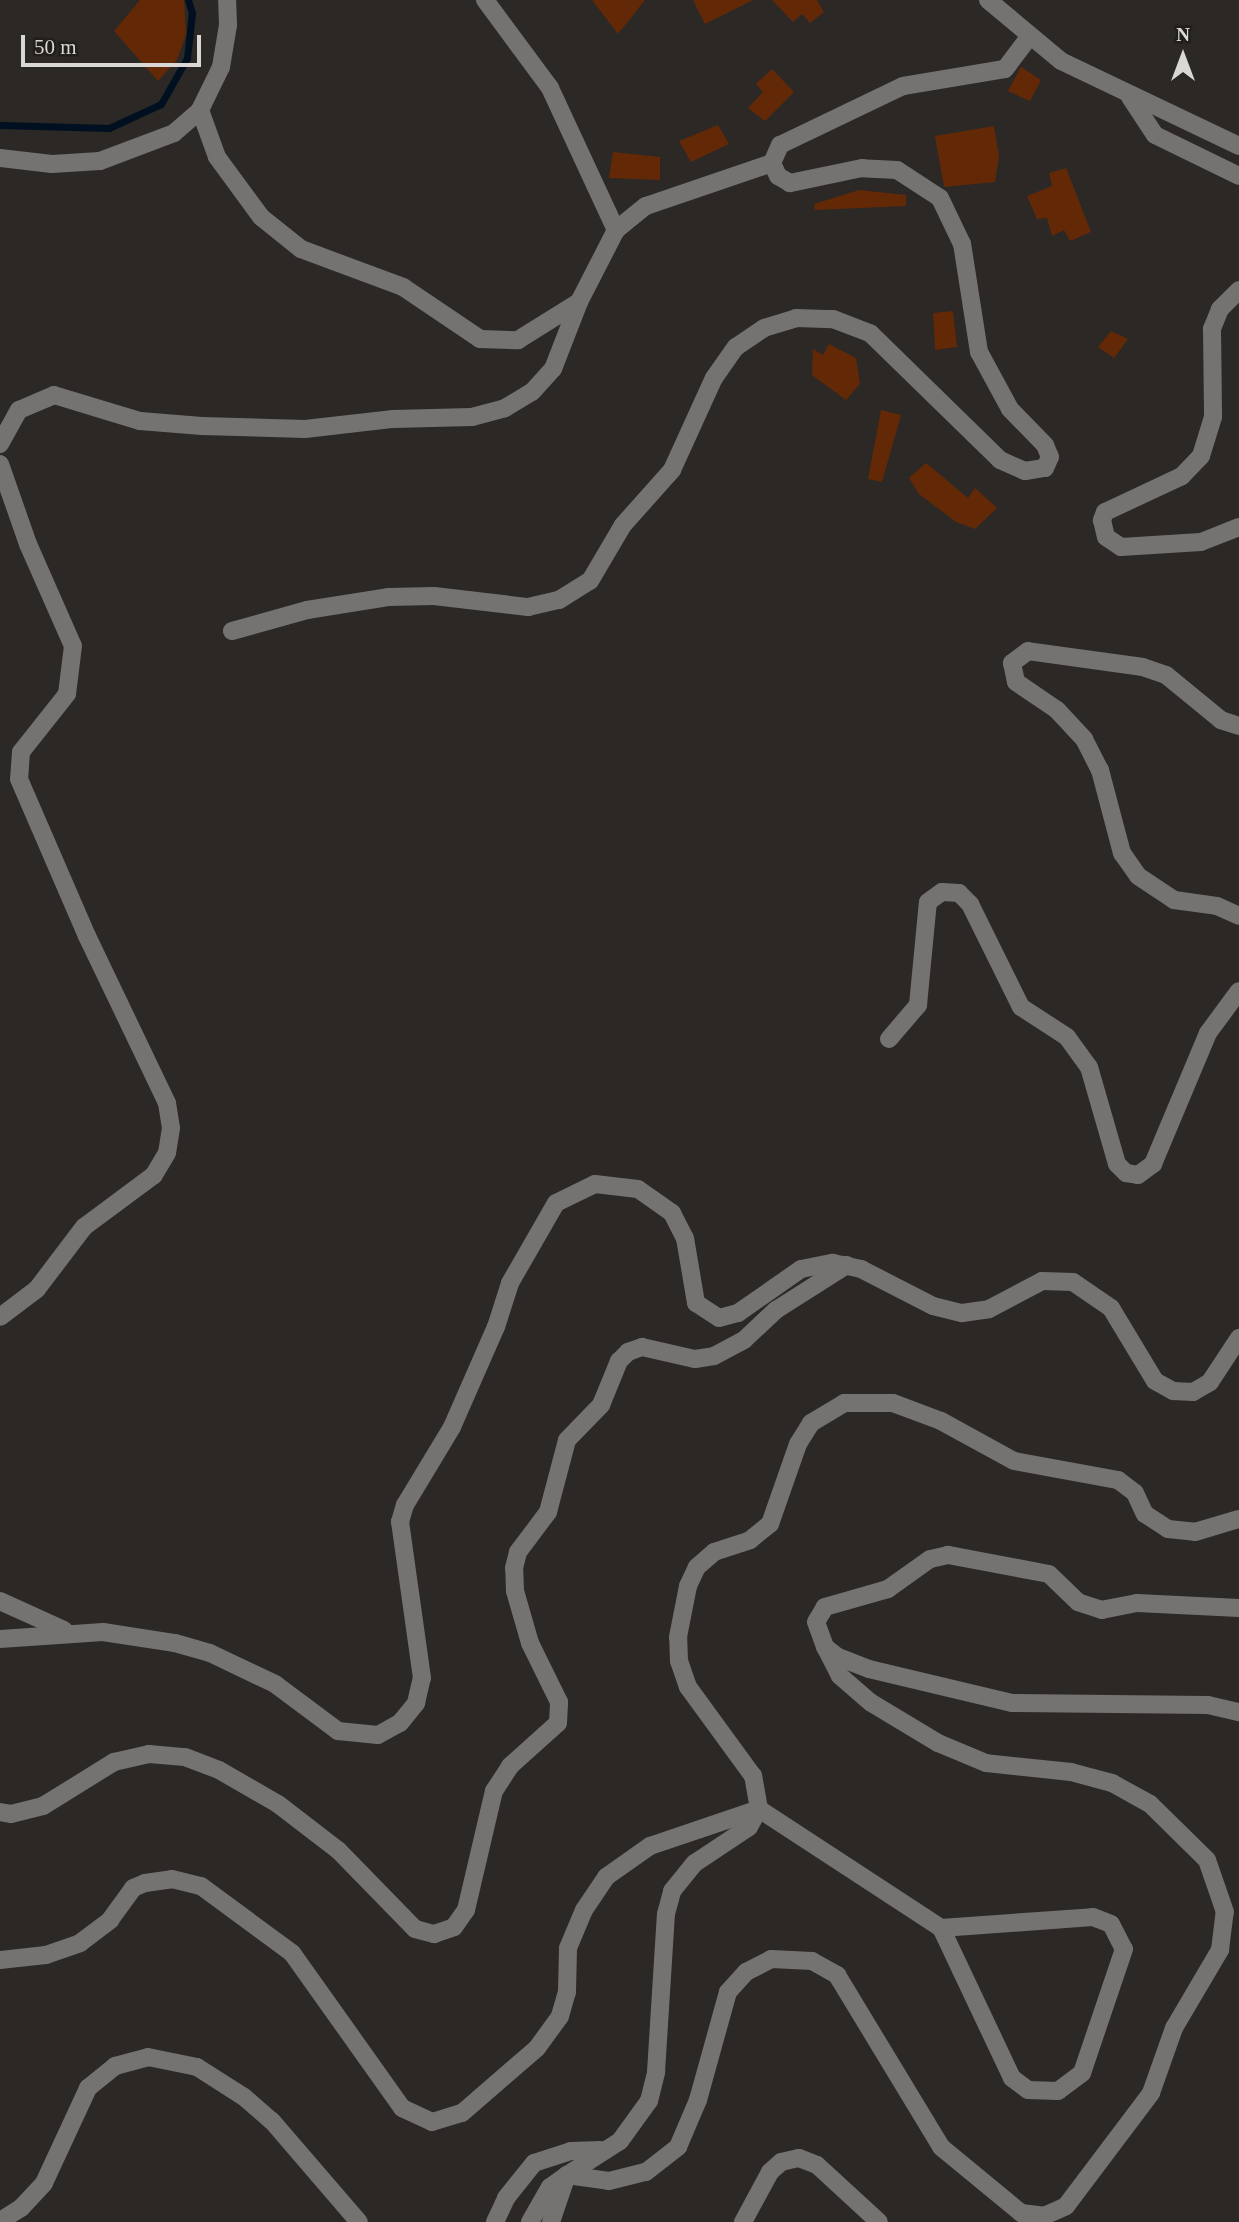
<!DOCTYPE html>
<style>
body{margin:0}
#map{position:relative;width:1239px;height:2222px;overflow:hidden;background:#2c2825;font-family:"Times New Roman",serif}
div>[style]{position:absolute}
.stream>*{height:7px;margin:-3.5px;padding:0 3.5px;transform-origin:3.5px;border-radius:3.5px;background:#001020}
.building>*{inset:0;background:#632906}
.minor>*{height:18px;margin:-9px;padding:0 9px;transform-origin:9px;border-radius:9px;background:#757272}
span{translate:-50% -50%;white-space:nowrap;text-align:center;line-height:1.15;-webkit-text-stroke:5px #221f1b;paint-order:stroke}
.north{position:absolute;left:1148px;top:21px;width:70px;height:70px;-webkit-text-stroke:5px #221f1b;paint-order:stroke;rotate:0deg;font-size:19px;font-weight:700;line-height:28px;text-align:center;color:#dad8d5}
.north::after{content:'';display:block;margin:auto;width:24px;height:32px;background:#dad8d5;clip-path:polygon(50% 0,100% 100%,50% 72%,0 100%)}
.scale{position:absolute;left:21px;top:35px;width:180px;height:32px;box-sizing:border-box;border:4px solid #dad8d5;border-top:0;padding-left:9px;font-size:21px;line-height:24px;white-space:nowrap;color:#dad8d5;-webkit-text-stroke:5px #221f1b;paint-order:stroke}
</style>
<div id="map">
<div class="stream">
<div style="left:0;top:125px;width:109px;rotate:1.6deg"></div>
<div style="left:109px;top:128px;width:57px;rotate:-24.8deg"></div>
<div style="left:161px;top:104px;width:53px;rotate:-60.5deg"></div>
<div style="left:187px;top:58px;width:45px;rotate:-83.7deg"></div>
<div style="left:192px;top:13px;width:14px;rotate:-107deg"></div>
</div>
<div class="building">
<div style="clip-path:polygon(140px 0,184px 0,186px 34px,177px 60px,158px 81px,114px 31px)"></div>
<div style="clip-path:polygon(592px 0,645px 0,618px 34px)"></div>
<div style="clip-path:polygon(693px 0,753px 0,705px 24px)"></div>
<div style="clip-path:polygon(772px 0,817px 0,824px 12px,810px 23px,802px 14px,793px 22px)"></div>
<div style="clip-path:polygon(1021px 67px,1041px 80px,1030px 101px,1008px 91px)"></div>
<div style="clip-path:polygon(772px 69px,794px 92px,765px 121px,748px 108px,763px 92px,756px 84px)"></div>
<div style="clip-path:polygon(718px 125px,729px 144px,691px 162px,679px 141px)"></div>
<div style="clip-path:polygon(994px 126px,999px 157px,995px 182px,944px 187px,935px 136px)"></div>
<div style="clip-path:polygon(613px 152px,660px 157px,660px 180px,609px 178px)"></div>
<div style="clip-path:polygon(1066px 168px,1091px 232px,1070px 241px,1064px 230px,1052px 236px,1047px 218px,1037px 219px,1027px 196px,1052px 186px,1049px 173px)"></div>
<div style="clip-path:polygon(859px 190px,906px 195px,906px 206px,815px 210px,814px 204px)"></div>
<div style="clip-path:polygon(953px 311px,957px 347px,935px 350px,933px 313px)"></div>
<div style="clip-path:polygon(1111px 331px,1128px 339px,1114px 358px,1098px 347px)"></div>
<div style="clip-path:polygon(829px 344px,856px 358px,860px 384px,846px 400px,812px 375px,813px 349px,823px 355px)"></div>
<div style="clip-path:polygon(881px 410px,901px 415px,882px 482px,868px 479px)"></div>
<div style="clip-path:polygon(926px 463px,968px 498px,975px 488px,997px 508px,975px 529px,956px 522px,919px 494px,909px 478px)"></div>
</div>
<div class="minor">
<div style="left:485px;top:0;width:109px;rotate:53.5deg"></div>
<div style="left:550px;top:88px;width:157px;rotate:65.1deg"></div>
<div style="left:988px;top:0;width:95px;rotate:39.9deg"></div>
<div style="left:1061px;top:61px;width:197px;rotate:25.5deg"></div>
<div style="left:1130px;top:97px;width:45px;rotate:56.7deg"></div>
<div style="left:1155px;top:135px;width:93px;rotate:26deg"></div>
<div style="left:200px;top:110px;width:50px;rotate:70.1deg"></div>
<div style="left:217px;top:157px;width:74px;rotate:53.7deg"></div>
<div style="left:261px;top:217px;width:51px;rotate:38.7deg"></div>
<div style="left:301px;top:249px;width:109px;rotate:20.4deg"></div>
<div style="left:403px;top:287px;width:93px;rotate:34deg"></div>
<div style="left:480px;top:339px;width:38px;rotate:2deg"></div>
<div style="left:518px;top:340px;width:72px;rotate:-31.9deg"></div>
<div style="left:0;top:158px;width:52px;rotate:6.6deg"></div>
<div style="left:52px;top:164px;width:48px;rotate:-3.6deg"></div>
<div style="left:100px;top:161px;width:79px;rotate:-20.7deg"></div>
<div style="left:174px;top:133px;width:35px;rotate:-41deg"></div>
<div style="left:200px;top:110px;width:48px;rotate:-64deg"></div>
<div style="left:221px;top:67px;width:43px;rotate:-80.5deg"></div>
<div style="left:228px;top:25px;width:25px;rotate:-92deg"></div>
<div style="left:1239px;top:290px;width:27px;rotate:135deg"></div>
<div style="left:1220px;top:309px;width:22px;rotate:112deg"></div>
<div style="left:1212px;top:329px;width:88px;rotate:89.3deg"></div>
<div style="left:1213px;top:417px;width:41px;rotate:107.1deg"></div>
<div style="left:1201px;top:456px;width:28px;rotate:134deg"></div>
<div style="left:1182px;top:476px;width:85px;rotate:154.9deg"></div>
<div style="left:1105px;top:512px;width:9px;rotate:111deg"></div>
<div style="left:1102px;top:520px;width:17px;rotate:77deg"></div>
<div style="left:1106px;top:537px;width:18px;rotate:34deg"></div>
<div style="left:1121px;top:547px;width:80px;rotate:-3.6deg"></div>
<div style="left:1201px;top:542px;width:41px;rotate:-21.5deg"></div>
<div style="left:0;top:444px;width:39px;rotate:-61deg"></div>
<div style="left:19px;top:410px;width:38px;rotate:-23deg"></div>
<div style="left:54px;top:395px;width:90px;rotate:16.8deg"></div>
<div style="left:140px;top:421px;width:62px;rotate:4.6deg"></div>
<div style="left:202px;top:426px;width:103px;rotate:1.7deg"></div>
<div style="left:305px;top:429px;width:89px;rotate:-6.5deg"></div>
<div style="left:393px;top:419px;width:79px;rotate:-1.5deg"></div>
<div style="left:472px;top:417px;width:34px;rotate:-15deg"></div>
<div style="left:505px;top:408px;width:31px;rotate:-31deg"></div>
<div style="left:532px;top:392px;width:31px;rotate:-48deg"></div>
<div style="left:553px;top:369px;width:72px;rotate:-68.8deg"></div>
<div style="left:579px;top:302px;width:81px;rotate:-62.8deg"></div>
<div style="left:616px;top:230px;width:38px;rotate:-39deg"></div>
<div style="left:646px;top:206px;width:133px;rotate:-18.8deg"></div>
<div style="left:0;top:464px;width:85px;rotate:70.7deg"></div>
<div style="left:28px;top:544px;width:111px;rotate:66.2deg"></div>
<div style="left:73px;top:646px;width:48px;rotate:97.1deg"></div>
<div style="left:67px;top:694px;width:74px;rotate:128.4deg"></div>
<div style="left:21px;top:752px;width:27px;rotate:94deg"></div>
<div style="left:19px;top:779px;width:171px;rotate:66.6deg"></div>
<div style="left:87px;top:936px;width:185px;rotate:64.4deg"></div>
<div style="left:167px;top:1103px;width:25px;rotate:81deg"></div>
<div style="left:171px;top:1128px;width:25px;rotate:99deg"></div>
<div style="left:167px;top:1153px;width:26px;rotate:121deg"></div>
<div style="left:154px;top:1175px;width:87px;rotate:143.4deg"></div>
<div style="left:84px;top:1227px;width:78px;rotate:127.2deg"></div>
<div style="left:37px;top:1289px;width:46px;rotate:142.9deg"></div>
<div style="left:232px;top:631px;width:78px;rotate:-15.6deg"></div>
<div style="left:307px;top:610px;width:82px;rotate:-9.1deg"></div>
<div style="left:388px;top:597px;width:46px;rotate:-1.2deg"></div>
<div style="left:434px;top:596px;width:95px;rotate:6.7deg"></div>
<div style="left:528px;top:607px;width:32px;rotate:-13deg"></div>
<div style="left:559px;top:600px;width:36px;rotate:-32deg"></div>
<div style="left:590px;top:581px;width:65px;rotate:-59.5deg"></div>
<div style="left:623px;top:525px;width:74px;rotate:-48.3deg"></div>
<div style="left:672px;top:470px;width:101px;rotate:-65.5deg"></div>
<div style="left:714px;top:378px;width:38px;rotate:-55deg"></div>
<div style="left:736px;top:347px;width:34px;rotate:-34deg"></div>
<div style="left:764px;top:328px;width:34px;rotate:-17deg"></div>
<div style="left:796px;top:318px;width:37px;rotate:2deg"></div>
<div style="left:833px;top:319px;width:40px;rotate:21deg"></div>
<div style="left:870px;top:333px;width:182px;rotate:44.3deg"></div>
<div style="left:1000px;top:460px;width:27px;rotate:24deg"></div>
<div style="left:1025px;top:471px;width:20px;rotate:-9deg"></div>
<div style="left:1045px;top:468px;width:12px;rotate:-66deg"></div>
<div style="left:1050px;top:457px;width:13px;rotate:-113deg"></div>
<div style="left:1045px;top:445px;width:50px;rotate:-134.2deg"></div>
<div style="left:1010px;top:409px;width:65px;rotate:-118.5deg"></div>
<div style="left:979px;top:352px;width:109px;rotate:-98.9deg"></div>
<div style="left:962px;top:244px;width:51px;rotate:-115.6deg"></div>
<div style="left:940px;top:198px;width:51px;rotate:-146.9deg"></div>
<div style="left:897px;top:170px;width:35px;rotate:-177deg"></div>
<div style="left:862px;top:168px;width:74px;rotate:168.2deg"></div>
<div style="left:790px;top:183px;width:14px;rotate:-150deg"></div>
<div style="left:778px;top:176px;width:14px;rotate:-115deg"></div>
<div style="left:772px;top:163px;width:20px;rotate:-66deg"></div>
<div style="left:780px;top:145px;width:136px;rotate:-25.6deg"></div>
<div style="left:903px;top:86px;width:103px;rotate:-9.5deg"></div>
<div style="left:1005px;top:69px;width:40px;rotate:-53deg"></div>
<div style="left:1239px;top:726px;width:19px;rotate:-162deg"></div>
<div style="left:1221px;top:720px;width:71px;rotate:-140.7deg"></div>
<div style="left:1166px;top:675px;width:24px;rotate:-161deg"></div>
<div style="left:1143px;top:667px;width:116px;rotate:-172.1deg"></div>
<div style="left:1028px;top:651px;width:20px;rotate:143deg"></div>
<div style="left:1012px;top:663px;width:19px;rotate:78deg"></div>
<div style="left:1016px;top:682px;width:50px;rotate:34.3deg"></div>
<div style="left:1057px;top:710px;width:40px;rotate:47deg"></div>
<div style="left:1084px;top:739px;width:35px;rotate:63deg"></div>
<div style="left:1100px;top:770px;width:86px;rotate:75.2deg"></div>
<div style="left:1122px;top:853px;width:28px;rotate:55deg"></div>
<div style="left:1138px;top:876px;width:43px;rotate:33.7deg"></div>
<div style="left:1174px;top:900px;width:43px;rotate:7.9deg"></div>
<div style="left:1217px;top:906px;width:24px;rotate:24deg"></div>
<div style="left:889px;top:1039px;width:45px;rotate:-49.5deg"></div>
<div style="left:918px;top:1005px;width:103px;rotate:-84.5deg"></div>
<div style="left:928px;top:902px;width:17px;rotate:-36deg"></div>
<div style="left:942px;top:892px;width:17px;rotate:3deg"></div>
<div style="left:959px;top:893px;width:16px;rotate:45deg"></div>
<div style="left:970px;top:904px;width:115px;rotate:63.7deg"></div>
<div style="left:1021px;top:1007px;width:55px;rotate:33.1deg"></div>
<div style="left:1067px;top:1037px;width:37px;rotate:54deg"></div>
<div style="left:1089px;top:1067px;width:101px;rotate:73.9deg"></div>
<div style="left:1117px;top:1164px;width:13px;rotate:45deg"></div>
<div style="left:1126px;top:1173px;width:12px;rotate:9deg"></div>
<div style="left:1138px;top:1175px;width:19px;rotate:-36deg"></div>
<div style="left:1153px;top:1164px;width:142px;rotate:-67.2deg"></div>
<div style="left:1208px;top:1033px;width:52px;rotate:-53.6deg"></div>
<div style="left:0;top:1601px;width:70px;rotate:24.4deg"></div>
<div style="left:1239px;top:1608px;width:102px;rotate:-177.2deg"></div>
<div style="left:1137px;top:1603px;width:36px;rotate:169deg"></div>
<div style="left:1102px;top:1610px;width:25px;rotate:-162deg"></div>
<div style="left:1078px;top:1602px;width:40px;rotate:-136deg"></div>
<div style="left:1049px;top:1574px;width:103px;rotate:-169.3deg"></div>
<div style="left:948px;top:1555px;width:18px;rotate:167deg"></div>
<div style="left:930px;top:1559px;width:52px;rotate:144.5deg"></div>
<div style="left:888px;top:1589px;width:66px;rotate:164.1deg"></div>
<div style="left:825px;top:1607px;width:17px;rotate:121deg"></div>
<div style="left:816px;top:1622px;width:27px;rotate:70deg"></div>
<div style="left:825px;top:1647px;width:16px;rotate:38deg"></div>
<div style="left:838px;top:1657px;width:33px;rotate:21deg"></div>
<div style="left:869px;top:1669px;width:147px;rotate:13.4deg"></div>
<div style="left:1012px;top:1703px;width:196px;rotate:0.6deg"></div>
<div style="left:1208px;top:1705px;width:32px;rotate:13deg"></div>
<div style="left:0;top:1639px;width:103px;rotate:-3.9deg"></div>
<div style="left:103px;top:1632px;width:73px;rotate:8.7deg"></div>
<div style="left:175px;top:1643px;width:36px;rotate:16deg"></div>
<div style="left:210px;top:1653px;width:72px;rotate:25.5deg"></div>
<div style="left:275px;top:1684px;width:79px;rotate:36.7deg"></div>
<div style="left:338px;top:1731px;width:40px;rotate:5.7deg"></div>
<div style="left:378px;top:1735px;width:25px;rotate:-29deg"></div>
<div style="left:400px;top:1723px;width:26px;rotate:-51deg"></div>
<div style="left:416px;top:1703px;width:26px;rotate:-77deg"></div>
<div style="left:422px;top:1678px;width:158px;rotate:-98deg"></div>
<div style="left:400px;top:1522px;width:18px;rotate:-74deg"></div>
<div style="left:405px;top:1505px;width:91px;rotate:-58.9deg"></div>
<div style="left:452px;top:1427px;width:109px;rotate:-66.3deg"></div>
<div style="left:496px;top:1327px;width:46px;rotate:-72.3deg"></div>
<div style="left:510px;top:1283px;width:92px;rotate:-60.1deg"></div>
<div style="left:556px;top:1203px;width:43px;rotate:-26deg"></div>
<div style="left:595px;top:1184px;width:43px;rotate:6.6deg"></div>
<div style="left:638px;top:1189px;width:42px;rotate:35.2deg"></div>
<div style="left:672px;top:1213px;width:28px;rotate:63deg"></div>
<div style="left:685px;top:1238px;width:66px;rotate:80.4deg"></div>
<div style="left:696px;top:1303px;width:27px;rotate:33deg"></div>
<div style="left:719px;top:1318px;width:20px;rotate:-15deg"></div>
<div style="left:738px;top:1313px;width:77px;rotate:-34.9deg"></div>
<div style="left:801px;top:1269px;width:33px;rotate:-11deg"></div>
<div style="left:833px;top:1263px;width:29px;rotate:12deg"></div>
<div style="left:861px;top:1269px;width:81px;rotate:27.2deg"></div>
<div style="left:933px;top:1306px;width:30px;rotate:14deg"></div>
<div style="left:962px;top:1313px;width:27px;rotate:-8deg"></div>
<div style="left:989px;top:1309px;width:60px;rotate:-27.8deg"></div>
<div style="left:1042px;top:1281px;width:31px;rotate:2deg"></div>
<div style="left:1073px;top:1282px;width:46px;rotate:34.4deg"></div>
<div style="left:1111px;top:1308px;width:85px;rotate:58.9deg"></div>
<div style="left:1155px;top:1381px;width:21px;rotate:29deg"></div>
<div style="left:1173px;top:1391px;width:20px;rotate:3deg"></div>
<div style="left:1193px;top:1392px;width:20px;rotate:-30deg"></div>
<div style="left:1210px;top:1382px;width:53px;rotate:-56.6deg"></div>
<div style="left:0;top:1812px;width:11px;rotate:10deg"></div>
<div style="left:11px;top:1814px;width:33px;rotate:-14deg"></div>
<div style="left:43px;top:1806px;width:84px;rotate:-31.8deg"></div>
<div style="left:114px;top:1762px;width:36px;rotate:-13deg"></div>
<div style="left:149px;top:1754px;width:36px;rotate:5deg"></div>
<div style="left:185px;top:1757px;width:36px;rotate:21deg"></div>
<div style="left:219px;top:1770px;width:68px;rotate:30deg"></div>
<div style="left:278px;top:1804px;width:76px;rotate:37.5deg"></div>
<div style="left:338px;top:1850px;width:110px;rotate:45.7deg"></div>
<div style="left:415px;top:1929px;width:20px;rotate:15deg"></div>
<div style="left:434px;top:1934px;width:21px;rotate:-19deg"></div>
<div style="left:454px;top:1927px;width:21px;rotate:-55deg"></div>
<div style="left:466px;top:1910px;width:122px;rotate:-76.8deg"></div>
<div style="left:494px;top:1791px;width:30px;rotate:-57deg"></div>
<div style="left:510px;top:1766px;width:64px;rotate:-41.9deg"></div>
<div style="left:558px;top:1723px;width:21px;rotate:-87deg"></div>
<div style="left:559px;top:1702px;width:66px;rotate:-116.2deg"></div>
<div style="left:530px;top:1643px;width:54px;rotate:-106.1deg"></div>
<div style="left:515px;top:1591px;width:23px;rotate:-92deg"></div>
<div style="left:514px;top:1568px;width:16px;rotate:-76deg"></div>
<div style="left:518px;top:1552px;width:50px;rotate:-53.1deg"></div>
<div style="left:548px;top:1512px;width:74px;rotate:-75.2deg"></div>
<div style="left:567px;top:1440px;width:49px;rotate:-45.8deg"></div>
<div style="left:601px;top:1405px;width:48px;rotate:-67.8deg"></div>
<div style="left:619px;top:1361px;width:13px;rotate:-45deg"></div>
<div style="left:628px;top:1352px;width:15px;rotate:-20deg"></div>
<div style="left:642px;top:1347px;width:54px;rotate:12.8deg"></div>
<div style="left:695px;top:1359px;width:19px;rotate:-9deg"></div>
<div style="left:714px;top:1356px;width:34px;rotate:-28deg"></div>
<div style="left:744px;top:1340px;width:44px;rotate:-43.2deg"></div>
<div style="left:776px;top:1310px;width:84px;rotate:-32.4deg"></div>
<div style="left:1093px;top:1917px;width:19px;rotate:21deg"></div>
<div style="left:1111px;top:1924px;width:28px;rotate:63deg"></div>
<div style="left:1124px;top:1949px;width:131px;rotate:108.7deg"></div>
<div style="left:1082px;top:2073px;width:30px;rotate:143deg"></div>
<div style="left:1058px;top:2091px;width:30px;rotate:-178deg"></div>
<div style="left:1028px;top:2090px;width:20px;rotate:-143deg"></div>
<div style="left:1012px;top:2078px;width:166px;rotate:-115.3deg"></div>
<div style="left:941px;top:1928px;width:152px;rotate:-4.1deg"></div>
<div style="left:0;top:1960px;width:46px;rotate:-6.2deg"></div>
<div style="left:46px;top:1955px;width:36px;rotate:-19deg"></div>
<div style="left:80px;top:1943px;width:38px;rotate:-37deg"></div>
<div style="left:110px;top:1920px;width:39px;rotate:-54deg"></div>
<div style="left:133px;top:1888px;width:13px;rotate:-23deg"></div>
<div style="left:145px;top:1883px;width:27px;rotate:-8deg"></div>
<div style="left:172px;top:1879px;width:30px;rotate:14deg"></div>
<div style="left:201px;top:1886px;width:113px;rotate:36.4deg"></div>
<div style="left:292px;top:1953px;width:190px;rotate:54.6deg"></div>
<div style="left:402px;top:2108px;width:33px;rotate:25deg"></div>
<div style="left:432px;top:2122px;width:31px;rotate:-17deg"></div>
<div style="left:462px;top:2113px;width:99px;rotate:-40.9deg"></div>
<div style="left:537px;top:2048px;width:39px;rotate:-54deg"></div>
<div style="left:560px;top:2016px;width:25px;rotate:-74deg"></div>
<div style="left:567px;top:1992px;width:44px;rotate:-88.7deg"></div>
<div style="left:568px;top:1948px;width:41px;rotate:-67.2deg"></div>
<div style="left:584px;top:1910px;width:40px;rotate:-56deg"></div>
<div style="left:606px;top:1877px;width:54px;rotate:-35.2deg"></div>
<div style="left:650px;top:1846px;width:115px;rotate:-18.7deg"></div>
<div style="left:759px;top:1809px;width:217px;rotate:33.2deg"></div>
<div style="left:0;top:2221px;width:25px;rotate:-32deg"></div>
<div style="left:21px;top:2208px;width:34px;rotate:-47deg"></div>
<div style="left:44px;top:2183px;width:105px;rotate:-65.1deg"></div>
<div style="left:88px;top:2088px;width:35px;rotate:-39deg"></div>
<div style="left:115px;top:2066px;width:34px;rotate:-15deg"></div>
<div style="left:148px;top:2057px;width:50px;rotate:11.5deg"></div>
<div style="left:197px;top:2067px;width:56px;rotate:32.6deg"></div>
<div style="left:244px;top:2097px;width:37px;rotate:41deg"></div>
<div style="left:272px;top:2121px;width:133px;rotate:49.3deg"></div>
<div style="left:495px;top:2222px;width:26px;rotate:-65deg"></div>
<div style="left:506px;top:2198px;width:45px;rotate:-51.3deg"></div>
<div style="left:534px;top:2163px;width:39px;rotate:-18deg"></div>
<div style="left:571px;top:2151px;width:29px;rotate:-2deg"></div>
<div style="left:530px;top:2222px;width:40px;rotate:-60.3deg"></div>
<div style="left:550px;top:2187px;width:21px;rotate:-35deg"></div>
<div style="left:567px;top:2175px;width:42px;rotate:8.1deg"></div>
<div style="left:609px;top:2181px;width:38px;rotate:-14deg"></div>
<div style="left:646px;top:2172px;width:41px;rotate:-38deg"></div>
<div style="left:678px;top:2147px;width:51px;rotate:-66.9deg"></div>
<div style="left:698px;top:2100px;width:112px;rotate:-74.5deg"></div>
<div style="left:728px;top:1992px;width:27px;rotate:-48deg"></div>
<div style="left:746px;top:1972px;width:28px;rotate:-27deg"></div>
<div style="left:771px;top:1959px;width:41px;rotate:2.8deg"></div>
<div style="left:812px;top:1961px;width:29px;rotate:29deg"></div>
<div style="left:837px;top:1975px;width:201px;rotate:58.8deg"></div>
<div style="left:941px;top:2147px;width:104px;rotate:39.5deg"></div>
<div style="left:1021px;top:2213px;width:23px;rotate:7deg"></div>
<div style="left:1044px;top:2216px;width:24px;rotate:-24deg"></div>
<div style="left:1066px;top:2206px;width:141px;rotate:-53deg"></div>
<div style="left:1151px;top:2093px;width:69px;rotate:-70.5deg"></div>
<div style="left:1174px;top:2028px;width:91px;rotate:-59.5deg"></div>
<div style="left:1220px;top:1950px;width:38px;rotate:-83deg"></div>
<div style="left:1225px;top:1912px;width:55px;rotate:-109.1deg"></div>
<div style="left:1207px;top:1860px;width:80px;rotate:-135.5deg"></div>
<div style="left:1150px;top:1804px;width:43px;rotate:-151.1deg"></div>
<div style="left:1112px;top:1783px;width:42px;rotate:-165deg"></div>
<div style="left:1071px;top:1772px;width:85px;rotate:-174deg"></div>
<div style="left:986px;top:1763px;width:52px;rotate:-157.4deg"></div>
<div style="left:938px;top:1743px;width:79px;rotate:-148.9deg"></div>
<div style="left:870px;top:1702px;width:40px;rotate:-139deg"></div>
<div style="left:840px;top:1676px;width:33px;rotate:-117deg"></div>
<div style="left:551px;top:2222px;width:50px;rotate:-71.2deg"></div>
<div style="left:567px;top:2175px;width:63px;rotate:-32.7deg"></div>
<div style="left:620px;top:2141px;width:49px;rotate:-54.1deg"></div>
<div style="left:649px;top:2101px;width:30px;rotate:-76deg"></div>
<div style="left:656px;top:2072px;width:158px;rotate:-86.4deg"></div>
<div style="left:666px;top:1914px;width:24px;rotate:-75deg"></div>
<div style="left:672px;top:1891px;width:36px;rotate:-51deg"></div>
<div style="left:695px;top:1863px;width:65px;rotate:-33.7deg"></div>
<div style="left:749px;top:1827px;width:21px;rotate:-61deg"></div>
<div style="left:759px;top:1809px;width:34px;rotate:-100deg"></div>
<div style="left:753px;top:1776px;width:110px;rotate:-126.1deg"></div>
<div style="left:688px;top:1687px;width:28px;rotate:-109deg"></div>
<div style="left:679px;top:1661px;width:24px;rotate:-92deg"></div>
<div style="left:678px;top:1637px;width:52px;rotate:-78.9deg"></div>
<div style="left:688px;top:1586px;width:21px;rotate:-65deg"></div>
<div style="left:697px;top:1567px;width:23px;rotate:-41deg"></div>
<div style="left:714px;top:1552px;width:38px;rotate:-18deg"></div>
<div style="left:750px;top:1540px;width:26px;rotate:-39deg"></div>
<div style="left:770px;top:1524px;width:85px;rotate:-70.7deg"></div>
<div style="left:798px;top:1444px;width:25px;rotate:-58deg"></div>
<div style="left:811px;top:1423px;width:39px;rotate:-31deg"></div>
<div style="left:844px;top:1403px;width:49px"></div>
<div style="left:893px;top:1403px;width:51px;rotate:20.6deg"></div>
<div style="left:941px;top:1421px;width:83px;rotate:28.7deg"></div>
<div style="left:1014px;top:1461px;width:106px;rotate:10.4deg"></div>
<div style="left:1118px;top:1480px;width:21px;rotate:37deg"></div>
<div style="left:1135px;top:1493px;width:23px;rotate:65deg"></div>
<div style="left:1145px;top:1514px;width:27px;rotate:33deg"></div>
<div style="left:1168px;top:1529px;width:27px;rotate:6deg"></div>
<div style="left:1195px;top:1532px;width:46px;rotate:-16.5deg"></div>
<div style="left:743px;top:2222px;width:57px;rotate:-61.6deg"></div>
<div style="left:770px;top:2172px;width:15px;rotate:-42deg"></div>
<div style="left:781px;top:2162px;width:18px;rotate:-13deg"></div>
<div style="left:799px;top:2158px;width:19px;rotate:21deg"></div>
<div style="left:817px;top:2165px;width:84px;rotate:42.6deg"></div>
</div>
<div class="north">N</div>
<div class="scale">50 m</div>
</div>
